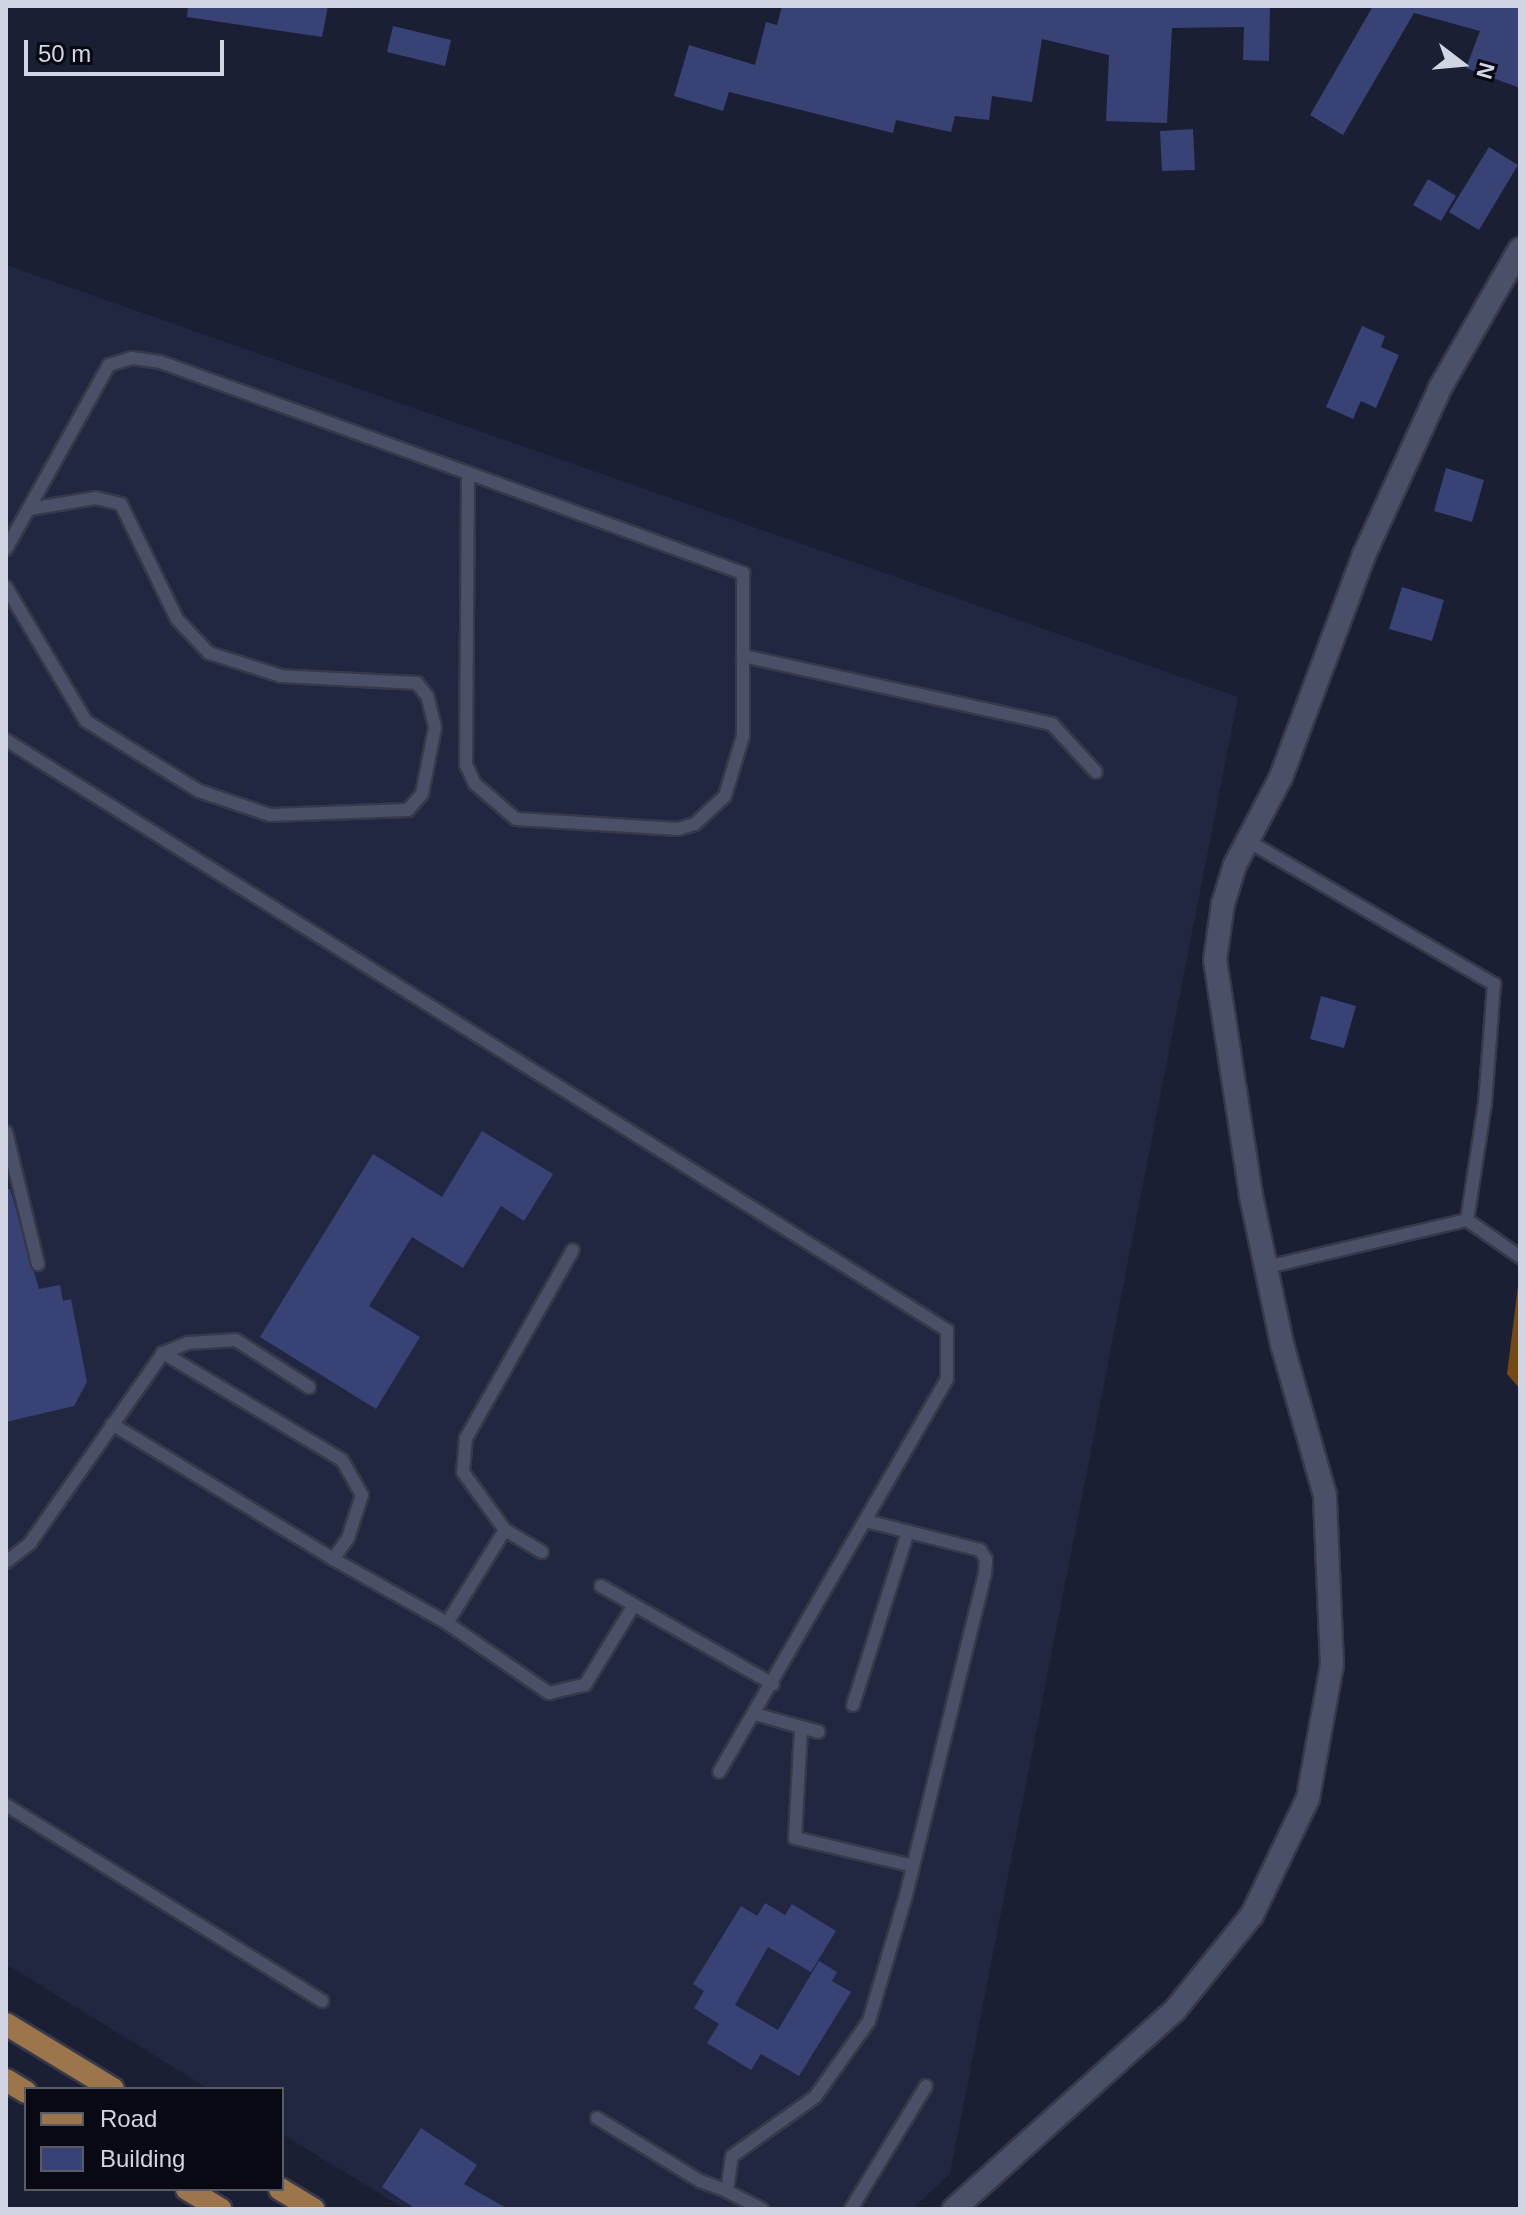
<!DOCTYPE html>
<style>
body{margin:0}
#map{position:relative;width:1526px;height:2215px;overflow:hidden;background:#1a1f33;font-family:Helvetica,sans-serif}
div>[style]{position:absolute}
.built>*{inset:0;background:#212741}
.forest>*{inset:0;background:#734914}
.building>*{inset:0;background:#384275}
.roads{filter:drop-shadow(2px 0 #37394a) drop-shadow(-2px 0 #37394a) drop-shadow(0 2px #37394a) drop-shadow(0 -2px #37394a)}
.service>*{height:12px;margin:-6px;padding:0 6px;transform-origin:6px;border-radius:6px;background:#4a5067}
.minor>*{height:22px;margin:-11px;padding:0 11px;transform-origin:11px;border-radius:11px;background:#4a5067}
.primary>*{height:22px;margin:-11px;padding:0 11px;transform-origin:11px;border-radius:11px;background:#9c754a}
span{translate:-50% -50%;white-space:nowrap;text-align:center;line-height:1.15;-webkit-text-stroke:6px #080912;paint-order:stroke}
.frame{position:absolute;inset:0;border:8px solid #d1d5e3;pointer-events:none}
.legend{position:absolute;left:24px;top:2087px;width:260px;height:104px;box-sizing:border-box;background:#080912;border:2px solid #585b66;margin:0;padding:10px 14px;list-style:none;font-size:24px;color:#d1d5e3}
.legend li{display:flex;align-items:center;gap:16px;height:40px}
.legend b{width:40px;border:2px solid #585b66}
.north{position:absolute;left:1422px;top:24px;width:80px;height:80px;-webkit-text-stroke:6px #080912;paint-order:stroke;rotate:106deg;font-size:22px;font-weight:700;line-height:32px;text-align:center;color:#d1d5e3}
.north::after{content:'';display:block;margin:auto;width:28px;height:36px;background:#d1d5e3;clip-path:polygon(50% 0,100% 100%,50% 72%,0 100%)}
.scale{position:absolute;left:24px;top:40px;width:200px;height:36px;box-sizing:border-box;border:4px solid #d1d5e3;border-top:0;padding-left:10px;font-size:24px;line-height:28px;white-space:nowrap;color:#d1d5e3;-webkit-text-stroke:6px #080912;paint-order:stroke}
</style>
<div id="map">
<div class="built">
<div style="clip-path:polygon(6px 265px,1238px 697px,950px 2174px,912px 2209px,405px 2209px,282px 2134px,282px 2089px,209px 2089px,6px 1964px)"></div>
</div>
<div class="forest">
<div style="clip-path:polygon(1520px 1270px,1520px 1389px,1507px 1374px)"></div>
</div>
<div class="building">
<div style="clip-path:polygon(188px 6px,328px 6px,322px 37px,187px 17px)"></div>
<div style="clip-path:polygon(782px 6px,1270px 6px,1269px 61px,1243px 60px,1244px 27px,1172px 28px,1167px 123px,1106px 121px,1109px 55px,1042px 39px,1032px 102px,992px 96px,989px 120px,955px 116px,951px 132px,896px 120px,893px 133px,729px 92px,723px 111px,674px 96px,689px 45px,755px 65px,766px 22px,777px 25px)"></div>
<div style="clip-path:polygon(1373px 6px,1520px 6px,1520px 88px,1466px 68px,1480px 31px,1414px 13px,1343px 135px,1310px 115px)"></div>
<div style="clip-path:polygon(393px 26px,451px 40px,445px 66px,387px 52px)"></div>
<div style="clip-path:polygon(1193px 129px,1195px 170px,1162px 171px,1160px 131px)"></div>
<div style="clip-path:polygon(1489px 147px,1518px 165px,1479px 230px,1449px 212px)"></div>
<div style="clip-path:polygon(1428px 179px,1456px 196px,1441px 221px,1413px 205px)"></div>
<div style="clip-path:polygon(1362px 326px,1385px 336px,1381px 347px,1399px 355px,1376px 408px,1361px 401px,1353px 419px,1326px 407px)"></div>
<div style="clip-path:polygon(1446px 468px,1484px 480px,1472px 522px,1434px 511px)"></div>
<div style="clip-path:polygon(1402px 587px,1444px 600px,1432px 641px,1389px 629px)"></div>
<div style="clip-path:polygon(1321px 996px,1356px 1006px,1344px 1048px,1310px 1039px)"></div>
<div style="clip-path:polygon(482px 1131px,553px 1174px,524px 1221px,501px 1206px,463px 1268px,412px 1237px,369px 1306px,420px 1337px,376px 1409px,260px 1337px,373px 1154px,442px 1197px)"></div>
<div style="clip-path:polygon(6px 1189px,10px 1189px,39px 1289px,60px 1285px,63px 1301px,71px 1299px,87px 1382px,74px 1406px,6px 1422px)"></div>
<div style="clip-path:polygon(765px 1903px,785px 1915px,792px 1904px,836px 1931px,811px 1972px,768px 1947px,735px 2005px,778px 2030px,819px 1961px,837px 1972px,832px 1981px,851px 1992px,799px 2076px,761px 2054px,751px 2070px,707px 2043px,719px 2024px,694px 2008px,704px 1991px,693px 1984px,741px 1906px,757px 1916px)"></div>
<div style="clip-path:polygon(421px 2128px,477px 2165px,464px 2184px,508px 2209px,416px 2209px,382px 2187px)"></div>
</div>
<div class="roads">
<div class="service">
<div style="left:6px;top:549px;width:211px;rotate:-60.8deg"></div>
<div style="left:109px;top:365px;width:24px;rotate:-17deg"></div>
<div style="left:132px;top:358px;width:28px;rotate:8deg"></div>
<div style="left:160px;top:362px;width:327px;rotate:19.8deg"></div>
<div style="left:468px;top:473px;width:293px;rotate:20deg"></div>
<div style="left:743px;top:573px;width:163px;rotate:90deg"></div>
<div style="left:743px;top:736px;width:63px;rotate:106.7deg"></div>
<div style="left:725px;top:796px;width:41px;rotate:137deg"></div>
<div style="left:695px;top:824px;width:18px;rotate:164deg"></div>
<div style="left:678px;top:829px;width:162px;rotate:-176.5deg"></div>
<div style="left:516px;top:819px;width:54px;rotate:-139.5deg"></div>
<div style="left:475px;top:784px;width:21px;rotate:-115deg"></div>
<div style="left:466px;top:765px;width:292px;rotate:-89.6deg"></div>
<div style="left:6px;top:587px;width:156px;rotate:59.2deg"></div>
<div style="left:86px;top:721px;width:133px;rotate:31.8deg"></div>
<div style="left:199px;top:791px;width:75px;rotate:18.7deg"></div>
<div style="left:270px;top:815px;width:138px;rotate:-2.1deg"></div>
<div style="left:408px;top:810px;width:21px;rotate:-49deg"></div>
<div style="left:422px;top:794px;width:68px;rotate:-79deg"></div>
<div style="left:435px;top:727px;width:32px;rotate:-104deg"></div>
<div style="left:427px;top:696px;width:16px;rotate:-128deg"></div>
<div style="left:417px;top:683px;width:136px;rotate:-177.1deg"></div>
<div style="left:281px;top:676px;width:76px;rotate:-162.3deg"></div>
<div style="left:209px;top:653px;width:47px;rotate:-133.3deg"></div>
<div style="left:177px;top:619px;width:128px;rotate:-116deg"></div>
<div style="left:121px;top:504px;width:26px;rotate:-167deg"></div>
<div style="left:96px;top:498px;width:68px;rotate:170.7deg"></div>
<div style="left:743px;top:656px;width:316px;rotate:12.4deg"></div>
<div style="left:1052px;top:724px;width:65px;rotate:47.5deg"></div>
<div style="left:6px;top:740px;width:1111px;rotate:32.09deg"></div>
<div style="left:947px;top:1330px;width:49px;rotate:90deg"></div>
<div style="left:947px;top:1379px;width:454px;rotate:120.1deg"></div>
<div style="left:1248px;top:841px;width:285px;rotate:30.2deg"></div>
<div style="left:1494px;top:984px;width:119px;rotate:94.3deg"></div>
<div style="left:1485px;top:1103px;width:118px;rotate:98.7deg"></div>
<div style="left:1467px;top:1220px;width:206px;rotate:166.8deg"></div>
<div style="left:6px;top:1132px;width:136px;rotate:76.4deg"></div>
<div style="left:1467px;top:1220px;width:65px;rotate:34.9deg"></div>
<div style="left:112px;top:1424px;width:259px;rotate:31.4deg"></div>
<div style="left:333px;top:1559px;width:26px;rotate:-54deg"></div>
<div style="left:348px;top:1538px;width:45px;rotate:-72deg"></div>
<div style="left:362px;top:1495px;width:40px;rotate:-119.7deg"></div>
<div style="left:342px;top:1460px;width:209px;rotate:-149.1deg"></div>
<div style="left:505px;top:1530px;width:43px;rotate:30.7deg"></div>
<div style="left:333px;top:1559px;width:131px;rotate:29.3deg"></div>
<div style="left:447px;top:1623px;width:124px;rotate:34.5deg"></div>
<div style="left:549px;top:1693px;width:37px;rotate:-13deg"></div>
<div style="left:585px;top:1685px;width:94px;rotate:-58.5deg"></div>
<div style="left:6px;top:1562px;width:31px;rotate:-38deg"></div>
<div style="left:30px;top:1543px;width:232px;rotate:-55deg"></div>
<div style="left:163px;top:1353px;width:27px;rotate:-22deg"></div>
<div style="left:188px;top:1343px;width:48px;rotate:-3.6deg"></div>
<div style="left:236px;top:1340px;width:87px;rotate:32.8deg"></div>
<div style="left:601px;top:1586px;width:198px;rotate:29.7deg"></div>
<div style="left:447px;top:1623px;width:110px;rotate:-58.1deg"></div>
<div style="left:505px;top:1530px;width:72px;rotate:-125.9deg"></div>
<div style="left:463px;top:1472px;width:34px;rotate:-85deg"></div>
<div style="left:466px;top:1438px;width:216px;rotate:-60.4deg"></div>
<div style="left:853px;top:1705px;width:182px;rotate:-72.4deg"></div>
<div style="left:755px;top:1714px;width:66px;rotate:15.7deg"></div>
<div style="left:801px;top:1730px;width:108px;rotate:93.2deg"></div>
<div style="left:795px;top:1838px;width:121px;rotate:13.3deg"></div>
<div style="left:6px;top:1805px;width:372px;rotate:31.8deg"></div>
<div style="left:597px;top:2118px;width:121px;rotate:31.5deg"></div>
<div style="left:700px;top:2181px;width:29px;rotate:20deg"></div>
<div style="left:762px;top:2209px;width:39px;rotate:-153deg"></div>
<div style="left:727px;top:2191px;width:35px;rotate:-82deg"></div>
<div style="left:732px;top:2156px;width:102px;rotate:-35.4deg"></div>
<div style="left:815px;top:2097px;width:93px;rotate:-54.6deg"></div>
<div style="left:869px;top:2021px;width:131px;rotate:-73.6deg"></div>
<div style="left:906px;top:1895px;width:331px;rotate:-76.2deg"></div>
<div style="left:985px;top:1574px;width:15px;rotate:-86deg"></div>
<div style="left:986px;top:1559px;width:11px;rotate:-124deg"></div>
<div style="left:980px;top:1550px;width:118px;rotate:-165.7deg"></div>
<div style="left:851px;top:2209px;width:144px;rotate:-58.6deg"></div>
</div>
<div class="minor">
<div style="left:954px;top:2209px;width:297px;rotate:-42deg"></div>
<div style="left:1175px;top:2010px;width:122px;rotate:-51deg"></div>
<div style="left:1252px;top:1915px;width:130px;rotate:-64.4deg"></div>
<div style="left:1308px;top:1798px;width:135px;rotate:-79.8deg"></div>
<div style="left:1332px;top:1665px;width:170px;rotate:-92.4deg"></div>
<div style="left:1325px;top:1495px;width:157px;rotate:-105.9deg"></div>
<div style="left:1282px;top:1344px;width:152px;rotate:-101.8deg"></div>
<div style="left:1251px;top:1195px;width:238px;rotate:-98.7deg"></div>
<div style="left:1215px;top:960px;width:57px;rotate:-81.9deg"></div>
<div style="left:1223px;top:904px;width:41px;rotate:-72.9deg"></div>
<div style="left:1235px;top:865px;width:99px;rotate:-62.4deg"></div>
<div style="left:1281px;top:777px;width:237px;rotate:-69.5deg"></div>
<div style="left:1364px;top:555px;width:183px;rotate:-65.5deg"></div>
<div style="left:1440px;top:388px;width:160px;rotate:-60.1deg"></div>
</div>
<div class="primary">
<div style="left:6px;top:2024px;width:125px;rotate:31.3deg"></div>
<div style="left:6px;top:2080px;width:23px;rotate:31deg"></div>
<div style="left:187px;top:2189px;width:39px;rotate:31deg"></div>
<div style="left:280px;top:2189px;width:39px;rotate:31deg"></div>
</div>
</div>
<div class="frame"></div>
<ul class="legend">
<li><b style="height:10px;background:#9c754a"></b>Road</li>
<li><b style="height:22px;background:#384275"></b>Building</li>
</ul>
<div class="north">N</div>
<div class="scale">50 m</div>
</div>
